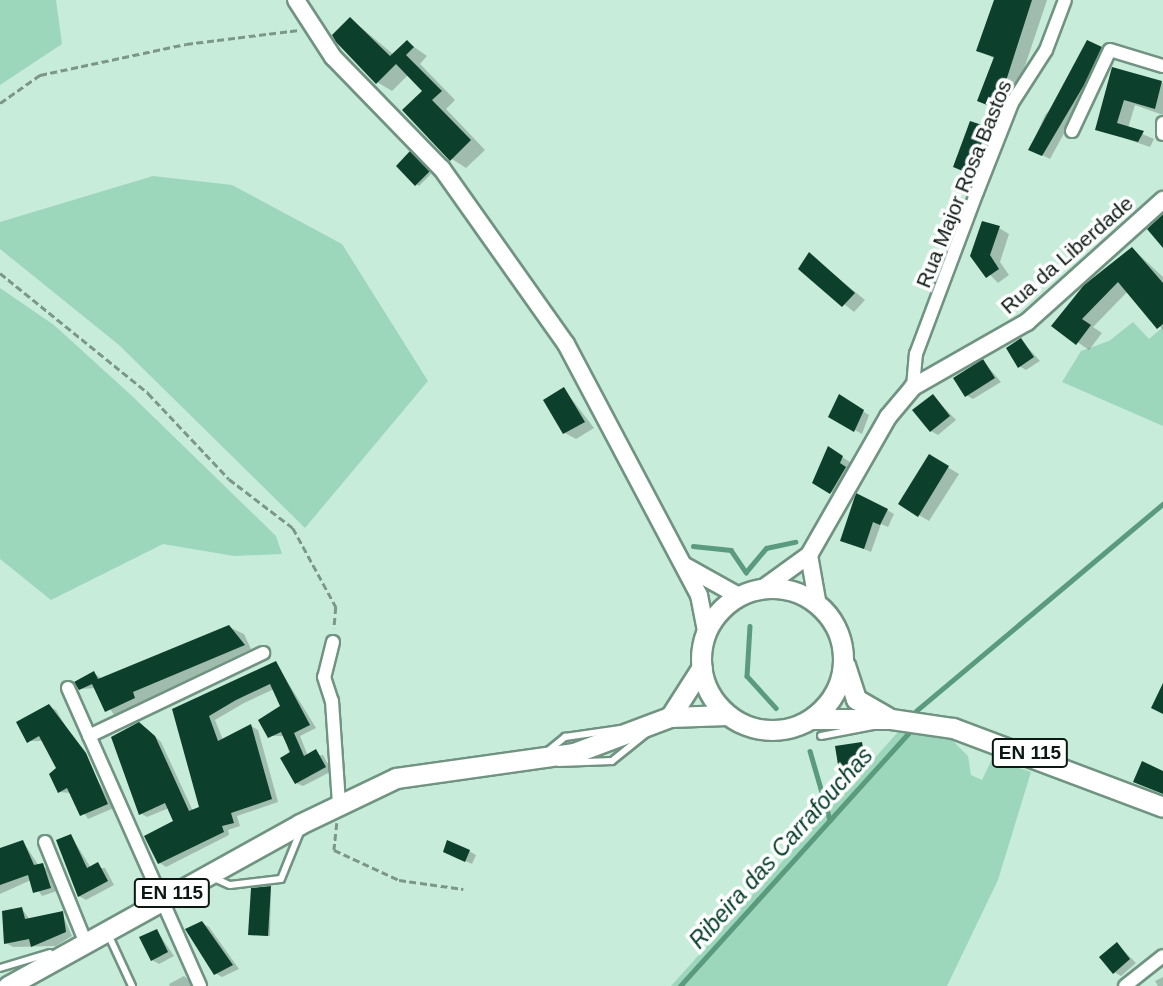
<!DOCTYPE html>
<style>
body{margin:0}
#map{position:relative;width:1163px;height:986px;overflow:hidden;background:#c8ecda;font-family:Helvetica,sans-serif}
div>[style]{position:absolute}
.green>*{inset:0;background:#9dd7bb}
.shadow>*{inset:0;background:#0003}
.stream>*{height:4.5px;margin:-2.25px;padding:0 2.25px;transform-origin:2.25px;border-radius:2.25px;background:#5a9a7d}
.building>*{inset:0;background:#0c402c}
.path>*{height:2.5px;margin-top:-1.25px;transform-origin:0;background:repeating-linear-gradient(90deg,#7c9789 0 7px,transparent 0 10.5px)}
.roads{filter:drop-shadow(2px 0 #719382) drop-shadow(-2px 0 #719382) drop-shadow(0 2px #719382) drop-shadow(0 -2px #719382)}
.lane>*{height:6px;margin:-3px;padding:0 3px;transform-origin:3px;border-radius:3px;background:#fff}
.street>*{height:12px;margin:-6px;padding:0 6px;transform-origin:6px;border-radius:6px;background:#fff}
.secondary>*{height:16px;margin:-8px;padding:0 8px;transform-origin:8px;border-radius:8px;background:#fff}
.primary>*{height:19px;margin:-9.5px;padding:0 9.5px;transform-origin:9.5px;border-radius:9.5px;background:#fff}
.primary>.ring{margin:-9.5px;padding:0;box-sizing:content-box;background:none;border:19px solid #fff;border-radius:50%}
span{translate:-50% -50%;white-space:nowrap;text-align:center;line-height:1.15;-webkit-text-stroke:7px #fff;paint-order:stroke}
.shield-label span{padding:2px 5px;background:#fff;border:2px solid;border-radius:5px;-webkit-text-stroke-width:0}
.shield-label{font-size:19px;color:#0c1913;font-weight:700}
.street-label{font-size:21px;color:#0c1913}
.water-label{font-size:23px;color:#023b27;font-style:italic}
</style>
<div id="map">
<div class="green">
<div style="clip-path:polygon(0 0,56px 0,62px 44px,0 85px)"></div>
<div style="clip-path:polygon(153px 176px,232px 185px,342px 244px,428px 381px,305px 528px,119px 345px,0 249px,0 222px)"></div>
<div style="clip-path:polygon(0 288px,54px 325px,131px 395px,276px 536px,282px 554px,234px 556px,163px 544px,51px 600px,0 559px)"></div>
<div style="clip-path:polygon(1133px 322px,1149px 339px,1163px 327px,1163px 426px,1062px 382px,1081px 351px,1109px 341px)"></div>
<div style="clip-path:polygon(906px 731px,952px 740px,968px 756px,971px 775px,982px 780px,992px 759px,1031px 772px,998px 880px,947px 986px,671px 986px,898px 732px)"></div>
</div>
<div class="shadow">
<div style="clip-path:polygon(996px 0,1047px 0,1009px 114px,979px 101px,995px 59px,978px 50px)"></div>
<div style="clip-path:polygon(351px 19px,394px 55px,407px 42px,427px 56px,420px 64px,455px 100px,446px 109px,485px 150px,466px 168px,452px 159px,424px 91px,408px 75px,392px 91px,377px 82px)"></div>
<div style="clip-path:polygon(1101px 49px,1108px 53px,1050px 159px,1030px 149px,1045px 115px)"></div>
<div style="clip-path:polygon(1113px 69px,1163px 83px,1163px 115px,1135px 105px,1128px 128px,1154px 139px,1150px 147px,1097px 129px)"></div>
<div style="clip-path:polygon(987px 129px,994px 133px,977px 176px,962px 170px)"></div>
<div style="clip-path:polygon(413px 155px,431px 174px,419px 186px,416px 184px)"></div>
<div style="clip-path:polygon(999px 228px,1009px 234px,1000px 262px,1009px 275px,998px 283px,972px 256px)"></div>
<div style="clip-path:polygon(1133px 249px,1163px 277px,1163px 330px,1128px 291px,1093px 327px,1102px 333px,1089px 350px,1054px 326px)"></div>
<div style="clip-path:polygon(810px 255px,865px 300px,854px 312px,801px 269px)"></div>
<div style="clip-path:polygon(1021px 340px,1040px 361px,1026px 370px,1019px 366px)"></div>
<div style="clip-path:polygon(983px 361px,1001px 382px,973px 399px,966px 395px)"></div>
<div style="clip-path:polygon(564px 389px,594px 428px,576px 439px,565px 433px)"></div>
<div style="clip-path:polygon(933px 396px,956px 420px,938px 435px,931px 431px)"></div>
<div style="clip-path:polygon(839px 397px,869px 415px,862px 434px,830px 416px)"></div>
<div style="clip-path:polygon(839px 455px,853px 464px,842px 499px,814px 482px)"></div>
<div style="clip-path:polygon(929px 456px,959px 474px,929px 521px,900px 504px)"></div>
<div style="clip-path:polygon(887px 510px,894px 514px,888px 527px,881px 524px,871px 552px,842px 540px)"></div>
<div style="clip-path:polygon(229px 627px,244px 634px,251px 649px,114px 715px,96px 688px,80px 689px,94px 673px,102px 679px)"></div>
<div style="clip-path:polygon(276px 663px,316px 728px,300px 736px,308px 756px,323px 755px,332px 771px,303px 786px,296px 783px,285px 736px,270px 736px,283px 706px,274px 689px,244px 703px,215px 720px,223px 740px,251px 726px,258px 730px,278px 802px,237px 816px,240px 826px,228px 830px,229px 835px,166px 867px,160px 863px,175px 822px,169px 808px,147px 817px,140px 813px,146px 728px,161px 742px,193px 811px,202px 808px,174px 710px)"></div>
<div style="clip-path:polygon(49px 706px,56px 710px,114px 808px,88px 819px,71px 793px,59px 792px,58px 769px,43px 741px,28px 741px)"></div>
<div style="clip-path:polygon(862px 744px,871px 765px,858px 767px,859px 772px,841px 770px)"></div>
<div style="clip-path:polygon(71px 836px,91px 868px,105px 868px,114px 885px,86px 900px,79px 896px)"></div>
<div style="clip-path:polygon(23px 842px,39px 866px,50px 869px,57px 891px,42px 896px,31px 880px,0 894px,0 851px)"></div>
<div style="clip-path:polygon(469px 851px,476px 855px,472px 864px,452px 855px)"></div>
<div style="clip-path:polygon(271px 888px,270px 936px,253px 935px)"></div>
<div style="clip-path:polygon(22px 909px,30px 920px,62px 913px,72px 936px,56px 946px,13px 947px,6px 943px)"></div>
<div style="clip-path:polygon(202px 923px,209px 927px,239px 969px,222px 977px,215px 973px)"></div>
<div style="clip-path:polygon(157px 931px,174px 956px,159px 964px,152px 960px)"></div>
<div style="clip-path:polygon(1117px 944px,1136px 963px,1121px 976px,1114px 972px)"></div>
<div style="clip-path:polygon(184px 976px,195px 986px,170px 986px,169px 984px)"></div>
<div style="clip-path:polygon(1163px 977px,1163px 986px,1158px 986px,1155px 981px)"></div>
</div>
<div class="stream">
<div style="left:693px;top:546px;width:38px;rotate:6deg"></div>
<div style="left:731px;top:550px;width:27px;rotate:56deg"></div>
<div style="left:746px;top:572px;width:31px;rotate:-50deg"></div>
<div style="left:766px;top:548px;width:30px;rotate:-12deg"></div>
<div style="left:750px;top:626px;width:50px;rotate:93.4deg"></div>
<div style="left:747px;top:676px;width:43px;rotate:47.8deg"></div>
<div style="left:916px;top:711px;width:322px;rotate:-40deg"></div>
<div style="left:810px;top:751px;width:72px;rotate:73.8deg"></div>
<div style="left:680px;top:986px;width:340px;rotate:-47.9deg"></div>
</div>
<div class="building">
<div style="clip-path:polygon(994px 0,1032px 0,997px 109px,977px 101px,994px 57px,976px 51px)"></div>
<div style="clip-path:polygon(350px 17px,390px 56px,407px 40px,414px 47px,406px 55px,442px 91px,432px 100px,471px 140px,450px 161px,402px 110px,422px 91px,396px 64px,376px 84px,336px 42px,332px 35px)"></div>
<div style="clip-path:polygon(1087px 40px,1102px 47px,1084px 85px,1042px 156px,1028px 150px)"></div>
<div style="clip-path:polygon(1112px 67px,1162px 81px,1155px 109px,1124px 100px,1117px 123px,1144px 131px,1138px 142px,1095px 130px)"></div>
<div style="clip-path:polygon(970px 121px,988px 127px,970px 174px,953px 167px)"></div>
<div style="clip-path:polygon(410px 151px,430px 171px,415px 186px,396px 166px)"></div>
<div style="clip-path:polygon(1163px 214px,1163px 248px,1147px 229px)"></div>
<div style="clip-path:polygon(982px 221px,1000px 226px,990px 255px,999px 269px,986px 278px,970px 256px)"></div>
<div style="clip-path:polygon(1132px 247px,1163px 283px,1163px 324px,1157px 329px,1118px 282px,1082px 319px,1091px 325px,1076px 345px,1051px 326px,1084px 285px)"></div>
<div style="clip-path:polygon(809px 252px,855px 293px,842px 307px,798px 269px)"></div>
<div style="clip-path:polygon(1021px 338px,1034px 357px,1018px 368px,1006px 348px)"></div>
<div style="clip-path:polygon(983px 359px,995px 378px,965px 397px,953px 378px)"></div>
<div style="clip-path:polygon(564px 387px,585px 422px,563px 434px,543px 400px)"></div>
<div style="clip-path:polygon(839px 394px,864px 410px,854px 432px,828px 417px)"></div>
<div style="clip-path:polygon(933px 394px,950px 416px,930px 432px,912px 410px)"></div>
<div style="clip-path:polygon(828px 446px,843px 456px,840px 463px,846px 467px,830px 494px,812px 483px)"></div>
<div style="clip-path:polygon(929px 454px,949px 466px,918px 517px,898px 504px)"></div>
<div style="clip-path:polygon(856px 493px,888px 509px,880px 525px,873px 522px,864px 549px,840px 541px)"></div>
<div style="clip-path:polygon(229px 625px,245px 645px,133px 692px,135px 698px,105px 712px,92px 684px,79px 690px,74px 682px,94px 671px,98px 679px)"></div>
<div style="clip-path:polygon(276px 661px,310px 725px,294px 733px,304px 756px,316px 749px,326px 767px,295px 784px,280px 758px,290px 752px,281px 732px,268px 738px,258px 720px,280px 706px,270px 684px,236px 700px,209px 716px,218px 741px,251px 724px,272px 799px,231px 813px,234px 823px,222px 826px,224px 832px,158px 864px,144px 836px,173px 821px,165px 803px,139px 815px,111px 737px,139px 722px,155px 736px,189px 811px,199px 807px,172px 709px)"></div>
<div style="clip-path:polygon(1163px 683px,1163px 714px,1151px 708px)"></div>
<div style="clip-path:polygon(49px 704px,86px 753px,108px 804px,80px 816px,67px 788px,58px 793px,49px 774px,56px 768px,39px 736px,27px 743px,16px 722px)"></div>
<div style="clip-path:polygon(862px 742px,865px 761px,839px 771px,835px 746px)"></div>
<div style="clip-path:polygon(1142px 761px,1163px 771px,1163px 794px,1133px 782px)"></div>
<div style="clip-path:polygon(71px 834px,87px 868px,98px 862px,108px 881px,78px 897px,56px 840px)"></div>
<div style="clip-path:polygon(23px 840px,34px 865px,43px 863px,51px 888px,33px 893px,28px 875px,0 885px,0 848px)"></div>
<div style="clip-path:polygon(447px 840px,470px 850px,465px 862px,443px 852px)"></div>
<div style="clip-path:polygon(271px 886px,268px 936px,248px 935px,251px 888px)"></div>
<div style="clip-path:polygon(22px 907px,25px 919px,63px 911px,66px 932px,31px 947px,29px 939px,4px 944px,2px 911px)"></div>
<div style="clip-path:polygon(202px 921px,233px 965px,214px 975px,185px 929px)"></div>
<div style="clip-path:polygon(157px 929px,168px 952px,151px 961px,139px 937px)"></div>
<div style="clip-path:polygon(1117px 942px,1130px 959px,1113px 974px,1099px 957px)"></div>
</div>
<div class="path">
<div style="left:0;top:103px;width:49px;rotate:-35deg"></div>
<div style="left:40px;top:75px;width:149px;rotate:-12deg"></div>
<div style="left:186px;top:44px;width:114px;rotate:-7.1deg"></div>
<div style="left:0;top:273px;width:191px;rotate:39deg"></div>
<div style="left:148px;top:393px;width:118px;rotate:46.7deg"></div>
<div style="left:229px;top:479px;width:81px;rotate:37.4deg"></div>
<div style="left:293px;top:528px;width:90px;rotate:61.4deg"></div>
<div style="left:336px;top:607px;width:21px;rotate:95deg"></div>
<div style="left:337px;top:823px;width:27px;rotate:96deg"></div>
<div style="left:334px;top:850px;width:72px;rotate:24.8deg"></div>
<div style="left:399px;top:880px;width:65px;rotate:8deg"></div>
</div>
<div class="roads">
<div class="lane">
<div style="left:821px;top:736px;width:53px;rotate:-10.9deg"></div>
<div style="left:549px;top:750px;width:21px;rotate:-39deg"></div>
<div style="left:565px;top:737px;width:56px;rotate:-8.3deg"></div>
<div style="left:559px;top:763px;width:53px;rotate:-2.2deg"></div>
<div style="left:612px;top:761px;width:46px;rotate:-38.9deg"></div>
<div style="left:214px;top:878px;width:17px;rotate:24deg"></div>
<div style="left:230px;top:885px;width:51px;rotate:-6.7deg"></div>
<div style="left:281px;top:879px;width:56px;rotate:-68deg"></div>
<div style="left:108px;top:934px;width:57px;rotate:65.2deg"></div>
<div style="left:0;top:968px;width:52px;rotate:-16.7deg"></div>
</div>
<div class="street">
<div style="left:1163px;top:123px;width:11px;rotate:90deg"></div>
<div style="left:1072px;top:131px;width:89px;rotate:-64.9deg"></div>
<div style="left:1110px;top:50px;width:55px;rotate:16.8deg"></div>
<div style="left:913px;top:387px;width:33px;rotate:-85deg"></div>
<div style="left:916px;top:354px;width:173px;rotate:-69.4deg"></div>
<div style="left:977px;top:192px;width:96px;rotate:-68.5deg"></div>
<div style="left:1012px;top:103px;width:63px;rotate:-57.3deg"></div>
<div style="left:1046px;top:50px;width:53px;rotate:-69.2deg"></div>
<div style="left:333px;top:642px;width:36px;rotate:104deg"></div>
<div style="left:324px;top:677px;width:25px;rotate:72deg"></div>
<div style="left:332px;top:701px;width:102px;rotate:86.1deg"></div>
<div style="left:68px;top:688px;width:326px;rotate:66.1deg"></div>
<div style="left:89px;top:736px;width:193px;rotate:-25.5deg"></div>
<div style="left:45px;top:842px;width:107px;rotate:68deg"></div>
<div style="left:1125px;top:986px;width:48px;rotate:-38.3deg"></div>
</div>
<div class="secondary">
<div style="left:296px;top:0;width:68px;rotate:57deg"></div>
<div style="left:333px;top:57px;width:156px;rotate:45.8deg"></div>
<div style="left:442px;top:169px;width:214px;rotate:54.7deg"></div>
<div style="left:566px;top:344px;width:284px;rotate:62.1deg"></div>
<div style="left:699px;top:595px;width:38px;rotate:79deg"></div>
<div style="left:809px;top:555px;width:52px;rotate:80deg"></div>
<div style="left:685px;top:566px;width:62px;rotate:29.1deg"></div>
<div style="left:762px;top:589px;width:58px;rotate:-35.9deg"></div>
<div style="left:809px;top:555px;width:159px;rotate:-60.2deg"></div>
<div style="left:888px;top:417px;width:39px;rotate:-50deg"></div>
<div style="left:913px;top:387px;width:131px;rotate:-29.7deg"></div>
<div style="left:1027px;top:322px;width:183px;rotate:-41.9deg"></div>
</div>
<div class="primary">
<div class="ring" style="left:701px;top:588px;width:123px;height:123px"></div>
<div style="left:845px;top:665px;width:36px;rotate:72deg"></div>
<div style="left:856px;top:699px;width:36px;rotate:30deg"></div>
<div style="left:670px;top:717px;width:59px;rotate:-57.4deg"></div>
<div style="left:812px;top:719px;width:79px"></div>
<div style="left:891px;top:719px;width:63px;rotate:8.3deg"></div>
<div style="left:953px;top:728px;width:224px;rotate:20.6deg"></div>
<div style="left:8px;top:986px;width:334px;rotate:-29deg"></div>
<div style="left:300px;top:824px;width:106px;rotate:-25.6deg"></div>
<div style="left:396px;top:778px;width:180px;rotate:-8deg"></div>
<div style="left:574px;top:753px;width:103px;rotate:-20.6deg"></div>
<div style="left:670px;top:717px;width:57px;rotate:-2deg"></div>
</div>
</div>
<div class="shield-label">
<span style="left:1030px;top:753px">EN 115</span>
<span style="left:172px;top:893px">EN 115</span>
</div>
<div class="street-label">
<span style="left:964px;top:184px;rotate:-68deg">Rua Major Rosa Bastos</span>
<span style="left:1067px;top:255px;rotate:-41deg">Rua da Liberdade</span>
</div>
<div class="water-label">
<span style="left:781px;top:848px;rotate:-48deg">Ribeira das Carrafouchas</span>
</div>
</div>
